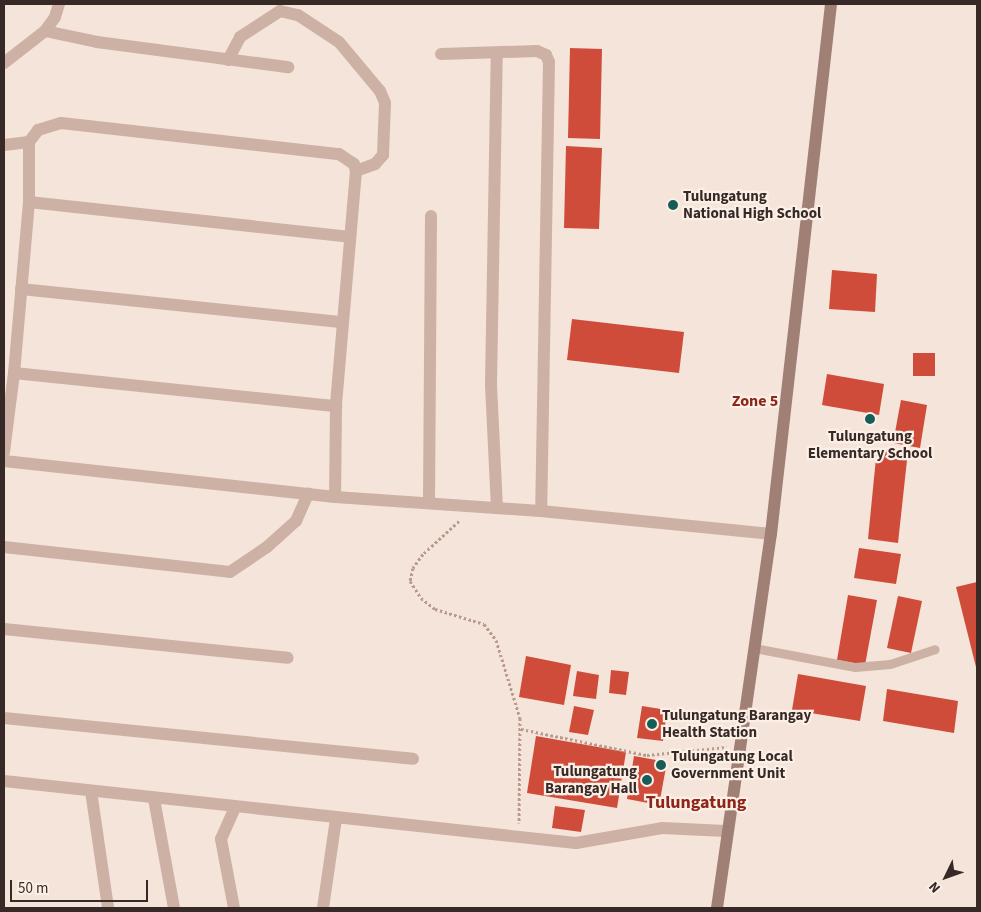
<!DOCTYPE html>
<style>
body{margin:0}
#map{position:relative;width:981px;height:912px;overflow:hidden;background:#f4e4d9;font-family:"Source Sans 3",sans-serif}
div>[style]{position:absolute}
.building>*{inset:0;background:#d04c3a}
.path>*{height:3px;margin-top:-1.5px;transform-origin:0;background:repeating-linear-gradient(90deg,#b99b8e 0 2.5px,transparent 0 5px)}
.lane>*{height:9px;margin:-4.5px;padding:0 4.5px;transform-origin:4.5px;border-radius:4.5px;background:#cdb1a4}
.street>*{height:12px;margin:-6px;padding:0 6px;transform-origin:6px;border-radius:6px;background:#cdb1a4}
.secondary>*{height:12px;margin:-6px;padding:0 6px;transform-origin:6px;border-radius:6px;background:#a07f75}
.dots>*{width:14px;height:14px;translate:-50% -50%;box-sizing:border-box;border:2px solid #fbefe6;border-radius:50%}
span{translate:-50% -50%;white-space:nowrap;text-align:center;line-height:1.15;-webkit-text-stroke:4.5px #fbefe6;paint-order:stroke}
.poi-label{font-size:15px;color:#372a26;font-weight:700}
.left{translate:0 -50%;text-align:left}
.right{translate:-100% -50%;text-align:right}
.neighbourhood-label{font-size:16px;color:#8d2518;font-weight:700}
.quarter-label{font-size:18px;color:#8d2518;font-weight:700}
.frame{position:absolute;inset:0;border:5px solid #372a26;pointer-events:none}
.north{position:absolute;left:921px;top:852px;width:50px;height:50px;-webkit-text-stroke:4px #fbefe6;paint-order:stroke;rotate:228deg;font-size:14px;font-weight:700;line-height:20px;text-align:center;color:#372a26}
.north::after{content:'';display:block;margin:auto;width:18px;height:22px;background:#372a26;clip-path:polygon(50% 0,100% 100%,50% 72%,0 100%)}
.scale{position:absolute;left:10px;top:880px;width:138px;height:22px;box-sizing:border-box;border:2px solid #372a26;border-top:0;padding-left:6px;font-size:15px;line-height:18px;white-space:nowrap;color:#372a26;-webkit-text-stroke:4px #fbefe6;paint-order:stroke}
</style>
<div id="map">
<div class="building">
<div style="clip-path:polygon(570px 48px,602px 49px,600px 139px,568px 138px)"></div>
<div style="clip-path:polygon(566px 146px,602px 148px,599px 229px,564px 228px)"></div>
<div style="clip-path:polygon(832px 270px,877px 274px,875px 312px,829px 309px)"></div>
<div style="clip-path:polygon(572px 319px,684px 332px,679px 373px,567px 360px)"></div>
<div style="clip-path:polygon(913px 353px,935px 353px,935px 376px,913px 376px)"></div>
<div style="clip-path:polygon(827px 374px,884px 384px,879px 415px,822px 405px)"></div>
<div style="clip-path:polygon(901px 400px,927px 405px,920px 448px,893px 443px)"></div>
<div style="clip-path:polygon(877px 448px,908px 451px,898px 543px,868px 539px)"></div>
<div style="clip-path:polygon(859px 548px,901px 554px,896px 584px,854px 578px)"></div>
<div style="clip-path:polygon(977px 582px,977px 671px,956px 587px)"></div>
<div style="clip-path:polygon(848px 595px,877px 600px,865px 665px,837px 660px)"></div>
<div style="clip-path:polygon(898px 596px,922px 601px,911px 653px,887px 648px)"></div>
<div style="clip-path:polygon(526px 656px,571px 665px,564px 705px,519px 697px)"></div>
<div style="clip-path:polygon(611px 670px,629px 672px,626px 695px,609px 693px)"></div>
<div style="clip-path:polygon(577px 671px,599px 675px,596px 699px,573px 696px)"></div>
<div style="clip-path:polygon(798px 674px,866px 686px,860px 721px,792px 710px)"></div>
<div style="clip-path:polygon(887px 689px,958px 701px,954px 733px,883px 721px)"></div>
<div style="clip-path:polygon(574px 706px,594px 710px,588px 735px,569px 732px)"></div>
<div style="clip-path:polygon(642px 706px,667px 710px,663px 741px,637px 738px)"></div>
<div style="clip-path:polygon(536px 736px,626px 752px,617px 808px,527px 793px)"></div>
<div style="clip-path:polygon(634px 756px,667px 762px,659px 805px,627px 799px)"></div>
<div style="clip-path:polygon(555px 806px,585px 810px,581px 832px,552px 828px)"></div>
</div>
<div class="path">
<div style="left:459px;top:521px;width:49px;rotate:137.5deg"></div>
<div style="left:423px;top:554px;width:17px;rotate:126deg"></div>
<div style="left:413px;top:568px;width:13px;rotate:103deg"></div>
<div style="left:410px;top:581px;width:20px;rotate:57deg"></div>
<div style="left:421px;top:598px;width:18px;rotate:38deg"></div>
<div style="left:435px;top:609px;width:51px;rotate:17deg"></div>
<div style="left:484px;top:624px;width:20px;rotate:53deg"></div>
<div style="left:496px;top:640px;width:82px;rotate:72.9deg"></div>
<div style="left:520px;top:718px;width:105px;rotate:90.5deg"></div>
<div style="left:521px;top:729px;width:129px;rotate:11.7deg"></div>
<div style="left:647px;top:755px;width:80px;rotate:-5.7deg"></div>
</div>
<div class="lane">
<div style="left:754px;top:648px;width:103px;rotate:10.7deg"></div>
<div style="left:855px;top:667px;width:35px;rotate:-5deg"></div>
<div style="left:890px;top:664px;width:47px;rotate:-18.4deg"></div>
</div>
<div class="street">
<div style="left:45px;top:31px;width:53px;rotate:11.9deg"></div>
<div style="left:97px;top:42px;width:193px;rotate:7.5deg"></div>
<div style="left:441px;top:54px;width:96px;rotate:-1.8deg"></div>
<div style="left:537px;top:51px;width:10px;rotate:24deg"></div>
<div style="left:546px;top:55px;width:8px;rotate:67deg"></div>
<div style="left:549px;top:62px;width:449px;rotate:91deg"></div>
<div style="left:228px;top:60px;width:26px;rotate:-62deg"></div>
<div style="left:240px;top:37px;width:48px;rotate:-33deg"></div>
<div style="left:280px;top:11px;width:18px;rotate:13deg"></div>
<div style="left:298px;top:15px;width:49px;rotate:33.4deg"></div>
<div style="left:339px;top:42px;width:64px;rotate:50.1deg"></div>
<div style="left:380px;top:91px;width:13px;rotate:67deg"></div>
<div style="left:385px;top:103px;width:52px;rotate:92.2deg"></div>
<div style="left:383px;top:155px;width:12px;rotate:132deg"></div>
<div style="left:375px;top:164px;width:20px;rotate:160deg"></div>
<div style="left:4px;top:63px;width:52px;rotate:-38deg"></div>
<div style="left:45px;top:31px;width:17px;rotate:-54deg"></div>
<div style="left:55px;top:17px;width:14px;rotate:-73deg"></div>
<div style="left:29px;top:142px;width:15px;rotate:-53deg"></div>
<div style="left:38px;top:130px;width:24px;rotate:-17deg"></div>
<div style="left:61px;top:123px;width:280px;rotate:6.4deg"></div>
<div style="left:339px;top:154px;width:18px;rotate:34deg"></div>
<div style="left:354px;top:164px;width:7px;rotate:74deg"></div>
<div style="left:356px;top:171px;width:236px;rotate:94.9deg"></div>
<div style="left:336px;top:406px;width:91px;rotate:90.6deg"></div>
<div style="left:4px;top:145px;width:25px;rotate:-7deg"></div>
<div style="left:29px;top:142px;width:60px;rotate:90deg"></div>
<div style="left:29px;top:202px;width:172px;rotate:95deg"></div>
<div style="left:14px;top:373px;width:80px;rotate:97.2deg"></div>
<div style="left:29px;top:202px;width:323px;rotate:6.2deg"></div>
<div style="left:21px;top:289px;width:323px;rotate:5.9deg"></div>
<div style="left:14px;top:373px;width:324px;rotate:5.9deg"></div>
<div style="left:4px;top:461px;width:333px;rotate:6.2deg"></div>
<div style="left:335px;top:497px;width:206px;rotate:3.9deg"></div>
<div style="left:541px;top:511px;width:231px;rotate:5.7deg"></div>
<div style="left:429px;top:502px;width:286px;rotate:-89.6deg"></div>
<div style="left:497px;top:508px;width:124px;rotate:-92.8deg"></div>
<div style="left:491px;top:384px;width:331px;rotate:-89deg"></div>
<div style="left:4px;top:547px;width:227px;rotate:6.3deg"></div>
<div style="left:230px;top:572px;width:45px;rotate:-34deg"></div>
<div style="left:267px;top:547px;width:39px;rotate:-42deg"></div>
<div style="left:296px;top:521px;width:30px;rotate:-66deg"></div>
<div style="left:4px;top:629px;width:285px;rotate:5.8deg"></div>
<div style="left:4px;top:718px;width:411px;rotate:5.7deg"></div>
<div style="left:4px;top:781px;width:575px;rotate:6.19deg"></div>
<div style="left:576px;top:843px;width:87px;rotate:-9.9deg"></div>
<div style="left:662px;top:828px;width:64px;rotate:2.7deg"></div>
<div style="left:91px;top:791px;width:118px;rotate:81.7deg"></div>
<div style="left:154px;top:799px;width:111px;rotate:79.6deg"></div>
<div style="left:234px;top:908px;width:70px;rotate:-100.7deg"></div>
<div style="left:221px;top:839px;width:35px;rotate:-66deg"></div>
<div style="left:323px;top:908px;width:90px;rotate:-81.7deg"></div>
</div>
<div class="secondary">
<div style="left:717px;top:908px;width:378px;rotate:-81.8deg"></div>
<div style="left:771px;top:534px;width:533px;rotate:-83.54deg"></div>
</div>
<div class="dots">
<div style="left:673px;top:205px;background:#185c58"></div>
<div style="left:870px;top:419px;background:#185c58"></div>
<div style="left:652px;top:724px;background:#185c58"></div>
<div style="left:661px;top:765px;background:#185c58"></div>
<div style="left:647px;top:780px;background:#185c58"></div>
</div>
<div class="poi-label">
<span class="left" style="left:683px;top:205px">Tulungatung<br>National High School</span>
<span style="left:870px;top:445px">Tulungatung<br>Elementary School</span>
<span class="left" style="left:662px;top:724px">Tulungatung Barangay<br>Health Station</span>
<span class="left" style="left:671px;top:765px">Tulungatung Local<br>Government Unit</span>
<span class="right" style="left:637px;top:780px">Tulungatung<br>Barangay Hall</span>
</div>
<div class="neighbourhood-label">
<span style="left:755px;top:401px">Zone 5</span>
</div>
<div class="quarter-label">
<span style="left:696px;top:803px">Tulungatung</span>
</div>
<div class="frame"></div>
<div class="north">N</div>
<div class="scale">50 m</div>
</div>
